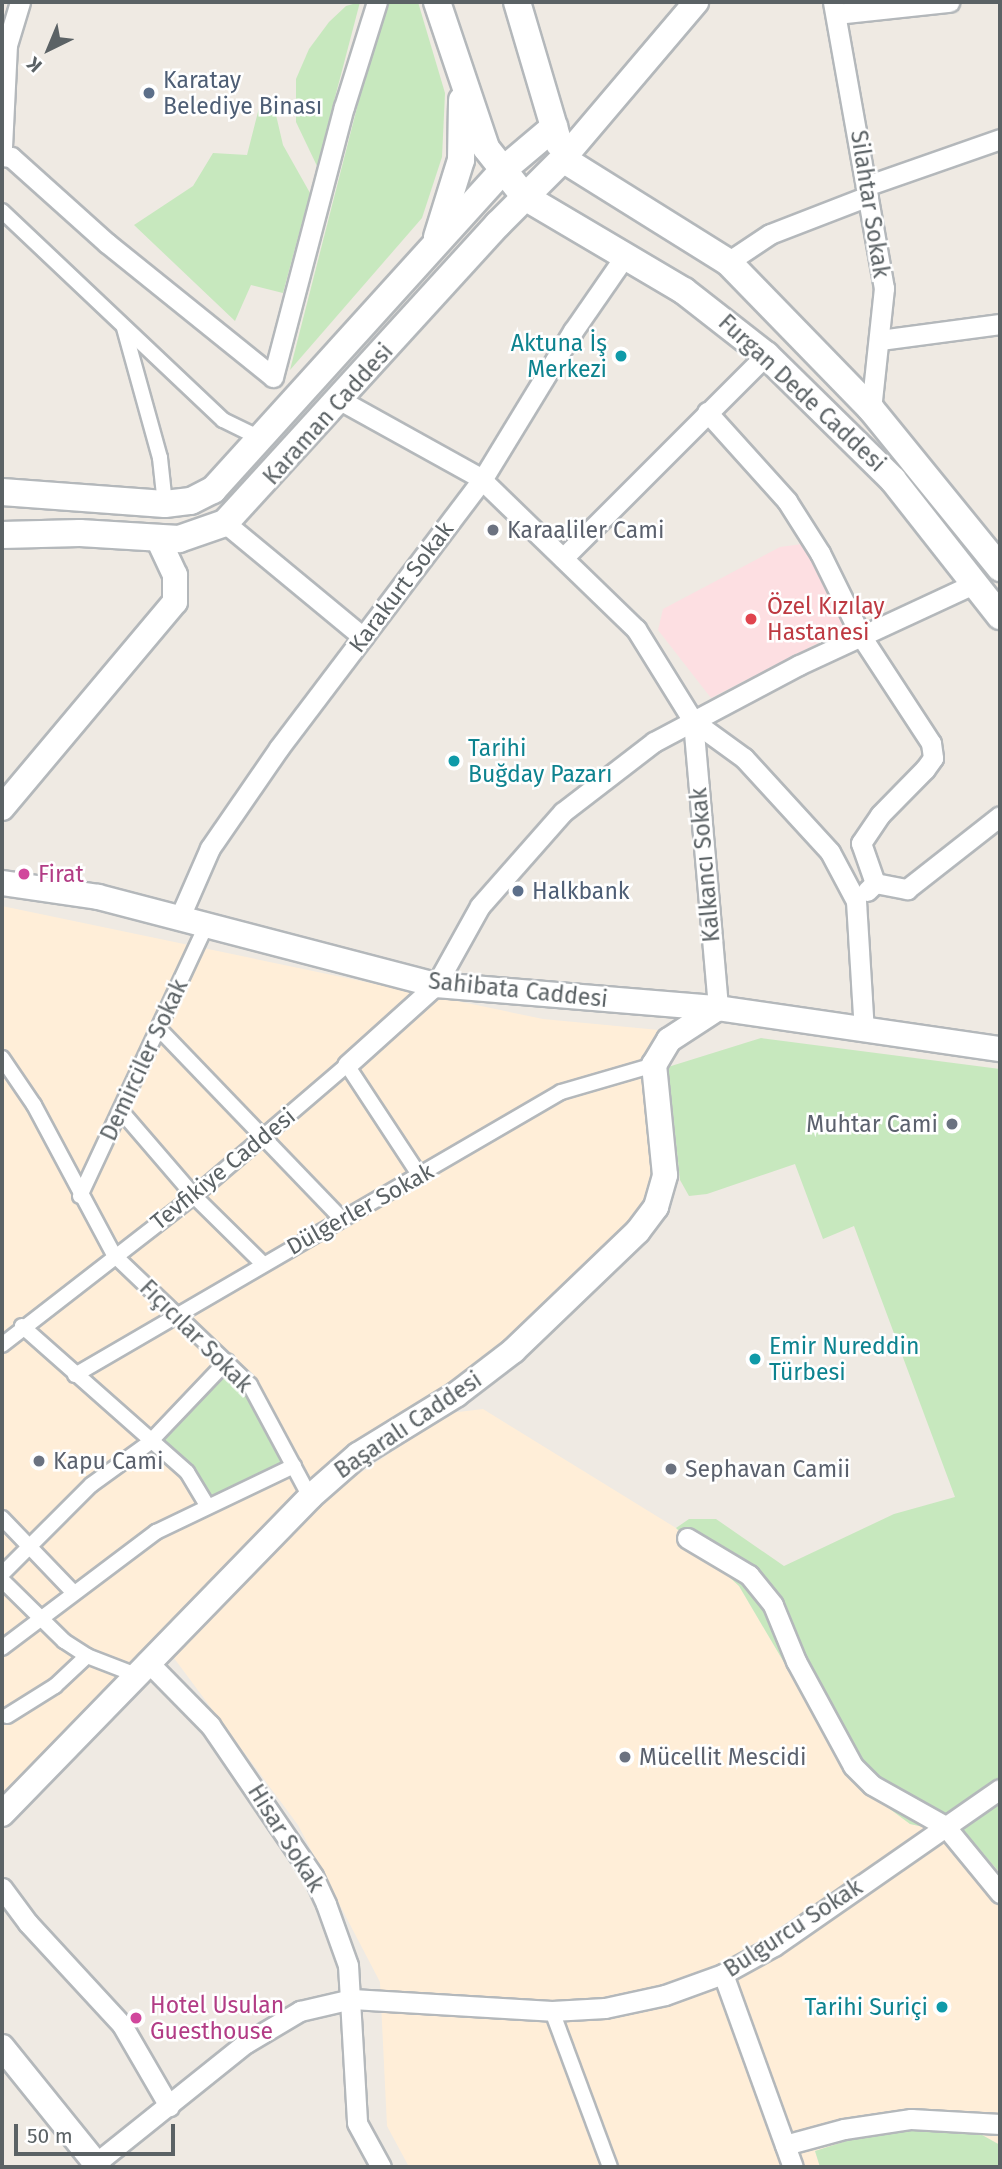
<!DOCTYPE html>
<meta charset="utf-8">
<style>
body{margin:0}
#map{position:relative;width:1002px;height:2169px;overflow:hidden;background:#efeae3;font-family:"Fira Sans",sans-serif}
div>[style]{position:absolute}
.commercial>*{inset:0;background:#ffeed8}
.medical>*{inset:0;background:#fddfe2}
.green>*{inset:0;background:#c7e8be}
.roads{filter:drop-shadow(2px 0 #b4b8bb) drop-shadow(-2px 0 #b4b8bb) drop-shadow(0 2px #b4b8bb) drop-shadow(0 -2px #b4b8bb)}
.pedestrian>*{height:14px;margin:-7px;padding:0 7px;transform-origin:7px;border-radius:7px;background:#fff}
.minor>*{height:19px;margin:-9.5px;padding:0 9.5px;transform-origin:9.5px;border-radius:9.5px;background:#fff}
.tertiary>*{height:24px;margin:-12px;padding:0 12px;transform-origin:12px;border-radius:12px;background:#fff}
.secondary>*{height:26px;margin:-13px;padding:0 13px;transform-origin:13px;border-radius:13px;background:#fff}
.dots>*{width:19px;height:19px;translate:-50% -50%;box-sizing:border-box;border:4px solid #fff;border-radius:50%}
span{translate:-50% -50%;white-space:nowrap;text-align:center;line-height:1.15;-webkit-text-stroke:5px #fff;paint-order:stroke}
.service-label{font-size:23px;color:#4e5e75}
.left{translate:0 -50%;text-align:left}
.street-label{font-size:23px;color:#5b6265}
.culture-label{font-size:23px;color:#0d838f}
.right{translate:-100% -50%;text-align:right}
.worship-label{font-size:23px;color:#5b616d}
.health-label{font-size:23px;color:#be3a42}
.hotel-label{font-size:23px;color:#b23c85}
.frame{position:absolute;inset:0;border:4px solid #5b6265;pointer-events:none}
.north{position:absolute;left:14px;top:14px;width:70px;height:70px;-webkit-text-stroke:5px #fff;paint-order:stroke;rotate:223deg;font-size:19px;font-weight:700;line-height:28px;text-align:center;color:#5b6265}
.north::after{content:'';display:block;margin:auto;width:24px;height:32px;background:#5b6265;clip-path:polygon(50% 0,100% 100%,50% 72%,0 100%)}
.scale{position:absolute;left:14px;top:2124px;width:161px;height:32px;box-sizing:border-box;border:4px solid #5b6265;border-top:0;padding-left:9px;font-size:21px;line-height:24px;white-space:nowrap;color:#5b6265;-webkit-text-stroke:5px #fff;paint-order:stroke}
</style>
<div id="map">
<div class="commercial">
<div style="clip-path:polygon(2px 906px,543px 1019px,659px 1030px,648px 1077px,666px 1180px,620px 1259px,313px 1486px,2px 1806px)"></div>
<div style="clip-path:polygon(483px 1409px,676px 1528px,739px 1586px,855px 1783px,910px 1824px,969px 1837px,1000px 1873px,1000px 2145px,966px 2126px,815px 2151px,820px 2167px,409px 2167px,387px 2126px,380px 1982px,298px 1825px,171px 1654px,341px 1486px,450px 1413px)"></div>
</div>
<div class="medical">
<div style="clip-path:polygon(802px 544px,847px 628px,711px 698px,658px 630px,663px 609px,780px 547px)"></div>
</div>
<div class="green">
<div style="clip-path:polygon(360px 2px,317px 166px,296px 122px,296px 79px,309px 49px,329px 22px,346px 6px)"></div>
<div style="clip-path:polygon(384px 2px,418px 2px,445px 93px,442px 157px,422px 218px,290px 370px)"></div>
<div style="clip-path:polygon(259px 108px,276px 115px,283px 145px,310px 193px,283px 293px,251px 285px,235px 321px,134px 225px,193px 186px,213px 153px,247px 155px)"></div>
<div style="clip-path:polygon(761px 1038px,1000px 1069px,1000px 1873px,969px 1837px,910px 1824px,855px 1783px,739px 1586px,676px 1528px,689px 1519px,716px 1519px,784px 1566px,894px 1514px,955px 1497px,854px 1226px,823px 1239px,795px 1164px,707px 1194px,689px 1196px,680px 1180px,668px 1067px)"></div>
<div style="clip-path:polygon(226px 1370px,245px 1389px,287px 1464px,212px 1499px,191px 1468px,158px 1441px)"></div>
<div style="clip-path:polygon(966px 2126px,1000px 2145px,1000px 2167px,820px 2167px,815px 2151px,890px 2127px)"></div>
</div>
<div class="roads">
<div class="pedestrian">
<div style="left:2px;top:211px;width:304px;rotate:43.4deg"></div>
<div style="left:223px;top:420px;width:43px;rotate:26deg"></div>
<div style="left:124px;top:328px;width:135px;rotate:74.5deg"></div>
<div style="left:160px;top:458px;width:46px;rotate:83.8deg"></div>
<div style="left:160px;top:1030px;width:261px;rotate:46.1deg"></div>
<div style="left:2px;top:1058px;width:57px;rotate:55.8deg"></div>
<div style="left:34px;top:1105px;width:170px;rotate:61.9deg"></div>
<div style="left:114px;top:1255px;width:188px;rotate:43.7deg"></div>
<div style="left:250px;top:1385px;width:127px;rotate:61.8deg"></div>
<div style="left:121px;top:1111px;width:112px;rotate:49.3deg"></div>
<div style="left:194px;top:1196px;width:97px;rotate:44.6deg"></div>
<div style="left:80px;top:1196px;width:300px;rotate:-65deg"></div>
<div style="left:22px;top:1326px;width:220px;rotate:41.5deg"></div>
<div style="left:187px;top:1472px;width:39px;rotate:59deg"></div>
<div style="left:2px;top:1345px;width:243px;rotate:-37.8deg"></div>
<div style="left:194px;top:1196px;width:201px;rotate:-40.6deg"></div>
<div style="left:347px;top:1065px;width:133px;rotate:56.7deg"></div>
<div style="left:75px;top:1375px;width:562px;rotate:-30.21deg"></div>
<div style="left:561px;top:1092px;width:97px;rotate:-16.2deg"></div>
<div style="left:2px;top:1518px;width:101px;rotate:46.2deg"></div>
<div style="left:2px;top:1574px;width:126px;rotate:-45deg"></div>
<div style="left:91px;top:1485px;width:72px;rotate:-35.9deg"></div>
<div style="left:149px;top:1443px;width:113px;rotate:-46.4deg"></div>
<div style="left:2px;top:1580px;width:87px;rotate:44.5deg"></div>
<div style="left:64px;top:1641px;width:27px;rotate:33deg"></div>
<div style="left:87px;top:1656px;width:50px;rotate:21deg"></div>
<div style="left:2px;top:1648px;width:193px;rotate:-37deg"></div>
<div style="left:156px;top:1532px;width:153px;rotate:-25.6deg"></div>
<div style="left:7px;top:1716px;width:57px;rotate:-32deg"></div>
<div style="left:55px;top:1686px;width:44px;rotate:-43.2deg"></div>
<div style="left:552px;top:2011px;width:166px;rotate:69.6deg"></div>
</div>
<div class="minor">
<div style="left:833px;top:2px;width:291px;rotate:79.9deg"></div>
<div style="left:884px;top:288px;width:122px;rotate:96.1deg"></div>
<div style="left:836px;top:14px;width:114px;rotate:-6.1deg"></div>
<div style="left:2px;top:147px;width:102px;rotate:-87.2deg"></div>
<div style="left:7px;top:45px;width:45px;rotate:-73.2deg"></div>
<div style="left:2px;top:156px;width:9px;rotate:6deg"></div>
<div style="left:11px;top:157px;width:129px;rotate:41.9deg"></div>
<div style="left:107px;top:243px;width:213px;rotate:38.9deg"></div>
<div style="left:273px;top:377px;width:279px;rotate:-75.3deg"></div>
<div style="left:344px;top:107px;width:110px;rotate:-72.6deg"></div>
<div style="left:866px;top:186px;width:142px;rotate:-19.3deg"></div>
<div style="left:728px;top:262px;width:50px;rotate:-33.7deg"></div>
<div style="left:770px;top:234px;width:105px;rotate:-21.2deg"></div>
<div style="left:880px;top:340px;width:121px;rotate:-7.6deg"></div>
<div style="left:340px;top:400px;width:159px;rotate:29deg"></div>
<div style="left:479px;top:477px;width:219px;rotate:44.1deg"></div>
<div style="left:636px;top:629px;width:108px;rotate:58.2deg"></div>
<div style="left:693px;top:721px;width:63px;rotate:36deg"></div>
<div style="left:744px;top:758px;width:127px;rotate:47.5deg"></div>
<div style="left:830px;top:852px;width:55px;rotate:62deg"></div>
<div style="left:856px;top:901px;width:129px;rotate:86.5deg"></div>
<div style="left:707px;top:412px;width:120px;rotate:48deg"></div>
<div style="left:787px;top:501px;width:62px;rotate:57.6deg"></div>
<div style="left:820px;top:553px;width:93px;rotate:63.7deg"></div>
<div style="left:861px;top:636px;width:128px;rotate:56.8deg"></div>
<div style="left:931px;top:743px;width:15px;rotate:82deg"></div>
<div style="left:933px;top:758px;width:14px;rotate:126deg"></div>
<div style="left:925px;top:769px;width:64px;rotate:134.4deg"></div>
<div style="left:880px;top:815px;width:34px;rotate:124deg"></div>
<div style="left:861px;top:843px;width:42px;rotate:70.7deg"></div>
<div style="left:225px;top:523px;width:179px;rotate:39.6deg"></div>
<div style="left:563px;top:558px;width:287px;rotate:-45deg"></div>
<div style="left:693px;top:721px;width:288px;rotate:85deg"></div>
<div style="left:867px;top:891px;width:11px;rotate:-45deg"></div>
<div style="left:875px;top:883px;width:33px;rotate:11deg"></div>
<div style="left:907px;top:889px;width:118px;rotate:-38.1deg"></div>
<div style="left:179px;top:919px;width:77px;rotate:-66.4deg"></div>
<div style="left:210px;top:848px;width:121px;rotate:-55.4deg"></div>
<div style="left:279px;top:748px;width:336px;rotate:-52.9deg"></div>
<div style="left:482px;top:480px;width:175px;rotate:-58.6deg"></div>
<div style="left:573px;top:331px;width:91px;rotate:-55.3deg"></div>
<div style="left:347px;top:1065px;width:120px;rotate:-42deg"></div>
<div style="left:436px;top:985px;width:90px;rotate:-60.9deg"></div>
<div style="left:480px;top:906px;width:125px;rotate:-48.6deg"></div>
<div style="left:563px;top:812px;width:115px;rotate:-37.6deg"></div>
<div style="left:654px;top:742px;width:164px;rotate:-28deg"></div>
<div style="left:799px;top:665px;width:195px;rotate:-24.9deg"></div>
<div style="left:687px;top:1538px;width:72px;rotate:30.8deg"></div>
<div style="left:749px;top:1575px;width:38px;rotate:51deg"></div>
<div style="left:773px;top:1605px;width:61px;rotate:67.7deg"></div>
<div style="left:796px;top:1661px;width:119px;rotate:61.5deg"></div>
<div style="left:853px;top:1766px;width:27px;rotate:45deg"></div>
<div style="left:872px;top:1785px;width:84px;rotate:29.3deg"></div>
<div style="left:945px;top:1826px;width:87px;rotate:50.6deg"></div>
<div style="left:147px;top:1661px;width:90px;rotate:45.5deg"></div>
<div style="left:210px;top:1725px;width:183px;rotate:55.7deg"></div>
<div style="left:313px;top:1876px;width:31px;rotate:65deg"></div>
<div style="left:326px;top:1904px;width:65px;rotate:70.2deg"></div>
<div style="left:348px;top:1965px;width:158px;rotate:86.7deg"></div>
<div style="left:357px;top:2123px;width:50px;rotate:61.4deg"></div>
<div style="left:2px;top:1888px;width:44px;rotate:53.4deg"></div>
<div style="left:28px;top:1923px;width:139px;rotate:47.3deg"></div>
<div style="left:122px;top:2025px;width:94px;rotate:59.9deg"></div>
<div style="left:723px;top:1974px;width:205px;rotate:70.1deg"></div>
<div style="left:785px;top:2145px;width:61px;rotate:-15.2deg"></div>
<div style="left:844px;top:2129px;width:68px;rotate:-8.5deg"></div>
<div style="left:911px;top:2119px;width:89px;rotate:3.2deg"></div>
<div style="left:96px;top:2163px;width:192px;rotate:-38.7deg"></div>
<div style="left:246px;top:2043px;width:63px;rotate:-30.7deg"></div>
<div style="left:300px;top:2011px;width:53px;rotate:-13deg"></div>
<div style="left:352px;top:1999px;width:200px;rotate:3.4deg"></div>
<div style="left:552px;top:2011px;width:53px;rotate:-3.2deg"></div>
<div style="left:605px;top:2008px;width:61px;rotate:-12.2deg"></div>
<div style="left:665px;top:1995px;width:62px;rotate:-19.9deg"></div>
<div style="left:723px;top:1974px;width:58px;rotate:-28.8deg"></div>
<div style="left:774px;top:1946px;width:275px;rotate:-34.8deg"></div>
</div>
<div class="tertiary">
<div style="left:563px;top:159px;width:206px;rotate:-49.7deg"></div>
<div style="left:2px;top:808px;width:269px;rotate:-50deg"></div>
<div style="left:175px;top:602px;width:27px;rotate:-90deg"></div>
<div style="left:175px;top:575px;width:38px;rotate:-115deg"></div>
<div style="left:2px;top:883px;width:97px;rotate:8.3deg"></div>
<div style="left:98px;top:897px;width:349px;rotate:14.6deg"></div>
<div style="left:436px;top:985px;width:283px;rotate:4.7deg"></div>
<div style="left:718px;top:1008px;width:285px;rotate:8.3deg"></div>
<div style="left:2px;top:1814px;width:442px;rotate:-45.8deg"></div>
<div style="left:310px;top:1497px;width:64px;rotate:-41.2deg"></div>
<div style="left:358px;top:1455px;width:116px;rotate:-31.6deg"></div>
<div style="left:457px;top:1394px;width:71px;rotate:-37.5deg"></div>
<div style="left:513px;top:1351px;width:173px;rotate:-43.8deg"></div>
<div style="left:638px;top:1231px;width:30px;rotate:-53deg"></div>
<div style="left:656px;top:1207px;width:33px;rotate:-74deg"></div>
<div style="left:665px;top:1175px;width:111px;rotate:-95.7deg"></div>
<div style="left:654px;top:1065px;width:29px;rotate:-59deg"></div>
<div style="left:669px;top:1040px;width:59px;rotate:-33.1deg"></div>
<div style="left:2px;top:2047px;width:154px;rotate:51.1deg"></div>
</div>
<div class="secondary">
<div style="left:437px;top:2px;width:154px;rotate:71.4deg"></div>
<div style="left:486px;top:148px;width:63px;rotate:51.5deg"></div>
<div style="left:525px;top:197px;width:185px;rotate:30.6deg"></div>
<div style="left:684px;top:291px;width:104px;rotate:38deg"></div>
<div style="left:766px;top:355px;width:178px;rotate:44.5deg"></div>
<div style="left:893px;top:480px;width:173px;rotate:51.8deg"></div>
<div style="left:517px;top:2px;width:148px;rotate:73.5deg"></div>
<div style="left:563px;top:159px;width:195px;rotate:32deg"></div>
<div style="left:728px;top:262px;width:205px;rotate:45.8deg"></div>
<div style="left:871px;top:409px;width:205px;rotate:50.9deg"></div>
<div style="left:437px;top:237px;width:81px;rotate:-72.7deg"></div>
<div style="left:461px;top:160px;width:60px;rotate:-89deg"></div>
<div style="left:2px;top:492px;width:163px;rotate:4.2deg"></div>
<div style="left:165px;top:504px;width:26px;rotate:-7deg"></div>
<div style="left:191px;top:501px;width:25px;rotate:-27deg"></div>
<div style="left:213px;top:490px;width:432px;rotate:-47.8deg"></div>
<div style="left:503px;top:170px;width:67px;rotate:-40.1deg"></div>
<div style="left:2px;top:535px;width:78px;rotate:-1.5deg"></div>
<div style="left:80px;top:533px;width:99px;rotate:3.5deg"></div>
<div style="left:179px;top:539px;width:49px;rotate:-19.2deg"></div>
<div style="left:225px;top:523px;width:405px;rotate:-47.6deg"></div>
<div style="left:498px;top:224px;width:92px;rotate:-45deg"></div>
</div>
</div>
<div class="dots">
<div style="left:149px;top:93px;background:#5c6f8a"></div>
<div style="left:621px;top:356px;background:#0f9aa8"></div>
<div style="left:493px;top:530px;background:#6b7280"></div>
<div style="left:751px;top:619px;background:#e0444e"></div>
<div style="left:454px;top:761px;background:#0f9aa8"></div>
<div style="left:24px;top:874px;background:#d1479c"></div>
<div style="left:518px;top:891px;background:#5c6f8a"></div>
<div style="left:952px;top:1124px;background:#6b7280"></div>
<div style="left:755px;top:1359px;background:#0f9aa8"></div>
<div style="left:39px;top:1461px;background:#6b7280"></div>
<div style="left:671px;top:1469px;background:#6b7280"></div>
<div style="left:625px;top:1757px;background:#6b7280"></div>
<div style="left:942px;top:2007px;background:#0f9aa8"></div>
<div style="left:136px;top:2018px;background:#d1479c"></div>
</div>
<div class="service-label">
<span class="left" style="left:163px;top:93px">Karatay<br>Belediye Binası</span>
<span class="left" style="left:532px;top:891px">Halkbank</span>
</div>
<div class="street-label">
<span style="left:870px;top:204px;rotate:81deg">Silahtar Sokak</span>
<span style="left:802px;top:393px;rotate:43deg">Furgan Dede Caddesi</span>
<span style="left:328px;top:414px;rotate:-48deg">Karaman Caddesi</span>
<span style="left:401px;top:587px;rotate:-53deg">Karakurt Sokak</span>
<span style="left:705px;top:865px;rotate:-95deg">Kalkancı Sokak</span>
<span style="left:518px;top:990px;rotate:6deg">Sahibata Caddesi</span>
<span style="left:144px;top:1060px;rotate:-65deg">Demirciler Sokak</span>
<span style="left:223px;top:1169px;rotate:-39deg">Tevfikiye Caddesi</span>
<span style="left:360px;top:1209px;rotate:-29deg">Dülgerler Sokak</span>
<span style="left:196px;top:1336px;rotate:45deg">Fıçıcılar Sokak</span>
<span style="left:408px;top:1425px;rotate:-34deg">Başaralı Caddesi</span>
<span style="left:286px;top:1838px;rotate:58deg">Hisar Sokak</span>
<span style="left:793px;top:1928px;rotate:-33deg">Bulgurcu Sokak</span>
</div>
<div class="culture-label">
<span class="right" style="left:607px;top:356px">Aktuna İş<br>Merkezi</span>
<span class="left" style="left:468px;top:761px">Tarihi<br>Buğday Pazarı</span>
<span class="left" style="left:769px;top:1359px">Emir Nureddin<br>Türbesi</span>
<span class="right" style="left:928px;top:2007px">Tarihi Suriçi</span>
</div>
<div class="worship-label">
<span class="left" style="left:507px;top:530px">Karaaliler Cami</span>
<span class="right" style="left:938px;top:1124px">Muhtar Cami</span>
<span class="left" style="left:53px;top:1461px">Kapu Cami</span>
<span class="left" style="left:685px;top:1469px">Sephavan Camii</span>
<span class="left" style="left:639px;top:1757px">Mücellit Mescidi</span>
</div>
<div class="health-label">
<span class="left" style="left:767px;top:619px">Özel Kızılay<br>Hastanesi</span>
</div>
<div class="hotel-label">
<span class="left" style="left:38px;top:874px">Firat</span>
<span class="left" style="left:150px;top:2018px">Hotel Usulan<br>Guesthouse</span>
</div>
<div class="frame"></div>
<div class="north">K</div>
<div class="scale">50 m</div>
</div>
